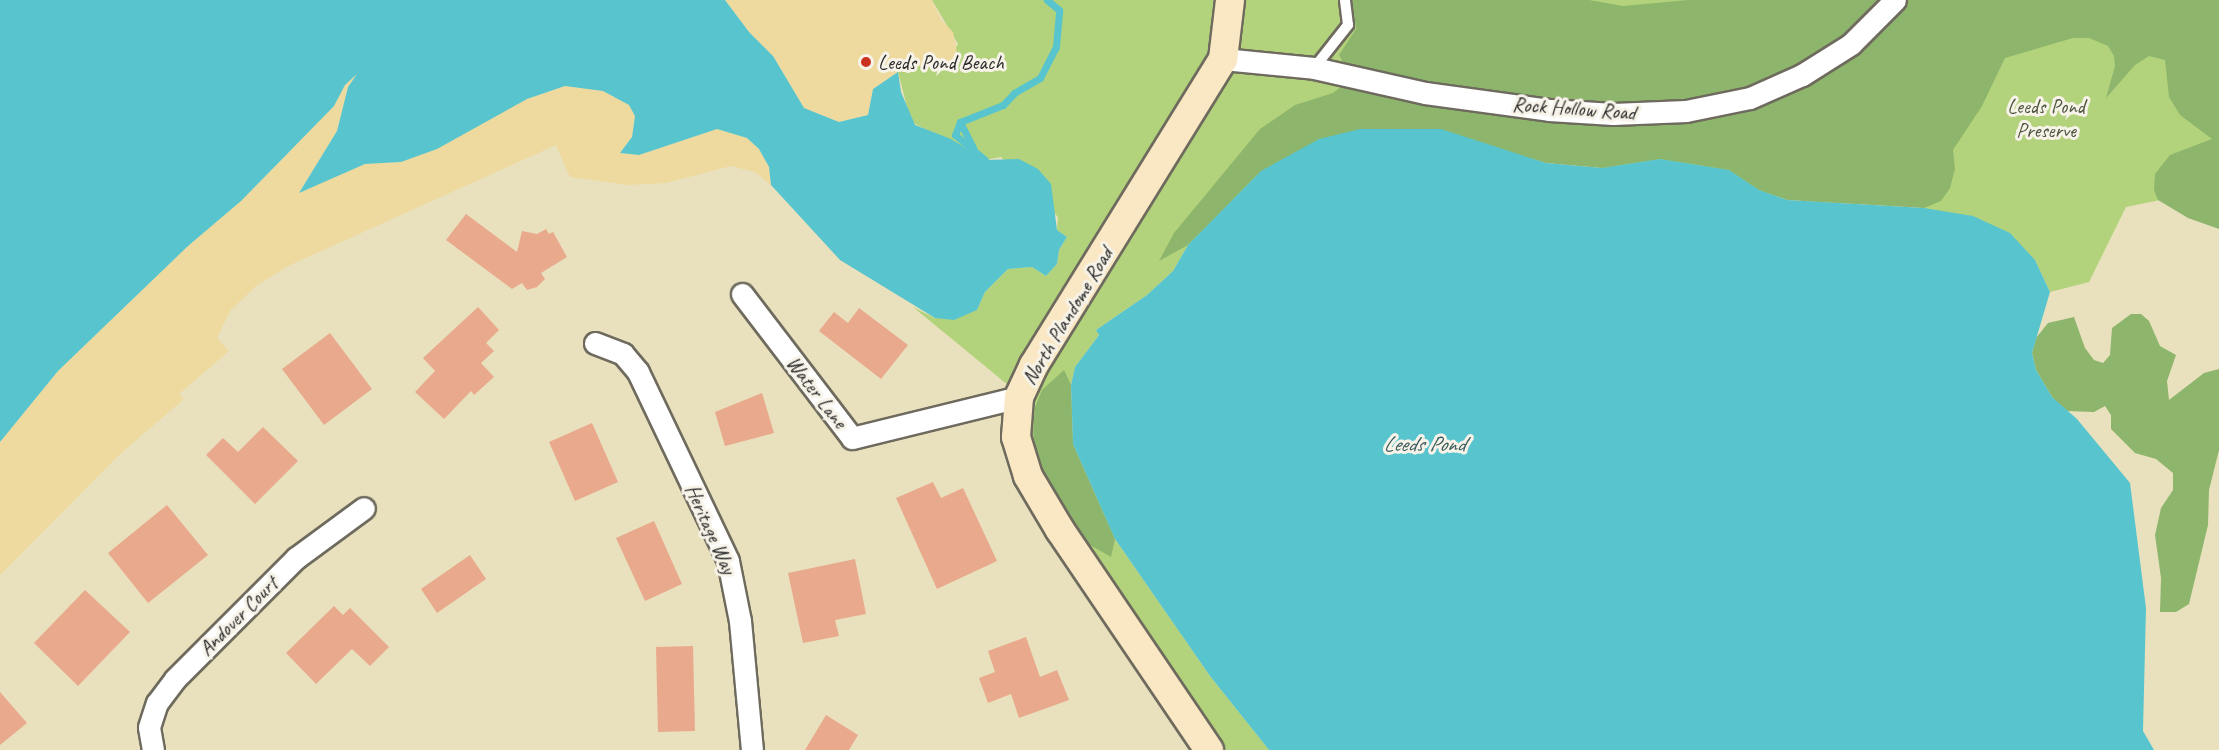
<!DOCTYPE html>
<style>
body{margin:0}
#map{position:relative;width:2219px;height:750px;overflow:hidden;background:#e9e1bd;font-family:Caveat,sans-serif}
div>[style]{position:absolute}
.green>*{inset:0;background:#b2d37b}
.forest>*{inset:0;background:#8db56b}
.sand>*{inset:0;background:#eeda9e}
.water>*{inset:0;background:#58c5ce}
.stream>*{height:7px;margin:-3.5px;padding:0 3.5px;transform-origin:3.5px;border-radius:3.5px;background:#58c5ce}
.building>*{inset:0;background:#e9a98d}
.roads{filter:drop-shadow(2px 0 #6e6b5e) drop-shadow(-2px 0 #6e6b5e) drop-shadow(0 2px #6e6b5e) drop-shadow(0 -2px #6e6b5e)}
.lane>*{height:10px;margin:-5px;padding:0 5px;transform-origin:5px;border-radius:5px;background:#fff}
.street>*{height:21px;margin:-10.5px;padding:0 10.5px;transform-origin:10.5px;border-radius:10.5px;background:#fff}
.secondary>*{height:28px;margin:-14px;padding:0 14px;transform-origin:14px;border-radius:14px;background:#fae7c3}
.dots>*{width:16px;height:16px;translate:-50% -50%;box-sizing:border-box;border:3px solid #f7f3e8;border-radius:50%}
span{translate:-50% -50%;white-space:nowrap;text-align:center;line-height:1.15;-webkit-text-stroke:6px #f7f3e8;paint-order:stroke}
.poi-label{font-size:21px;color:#2b2b2b}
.left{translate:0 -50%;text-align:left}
.park-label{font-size:21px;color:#4d553f}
.street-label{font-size:21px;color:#2b2b2b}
.water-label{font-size:22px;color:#38595c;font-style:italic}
</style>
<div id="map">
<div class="green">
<div style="clip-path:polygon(932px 0,2219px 0,2219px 188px,2126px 207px,2089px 282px,2050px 292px,2035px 260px,1924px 208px,1878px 202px,1818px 203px,1602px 168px,1500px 150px,1441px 129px,1360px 129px,1237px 197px,1188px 245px,1173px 271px,1147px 295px,1096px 330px,1099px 335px,1075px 367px,1071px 385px,1073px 444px,1115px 539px,1210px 676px,1269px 750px,1209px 750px,1028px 476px,1019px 394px,913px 307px,935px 318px,977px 310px,985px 292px,1008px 269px,1032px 267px,1046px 276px,1057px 264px,1059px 250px,1067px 237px,1057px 230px,1058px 217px,1001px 157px,985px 160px,911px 122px,898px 72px,913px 65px,942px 69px,958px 44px)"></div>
</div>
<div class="forest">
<div style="clip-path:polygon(1352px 0,1589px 0,1623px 6px,1688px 0,2219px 0,2219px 229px,2188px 218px,2158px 200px,2154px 190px,2155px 174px,2170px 155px,2212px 139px,2180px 115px,2169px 97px,2165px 60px,2149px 56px,2135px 65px,2106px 98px,2115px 66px,2114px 56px,2108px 46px,2089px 38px,2073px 38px,2005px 58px,1982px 106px,1953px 150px,1955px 169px,1950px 188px,1941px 201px,1924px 208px,1787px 200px,1759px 190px,1729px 170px,1660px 159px,1602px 168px,1546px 163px,1500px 150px,1261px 171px,1188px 245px,1159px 261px,1174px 233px,1260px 129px,1295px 105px,1333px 93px,1352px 78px,1339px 55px,1356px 29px)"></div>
<div style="clip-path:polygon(2131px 314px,2141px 314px,2149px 321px,2160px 346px,2176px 355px,2167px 381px,2169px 400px,2204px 373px,2219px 369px,2219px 450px,2209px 490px,2208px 525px,2189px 604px,2176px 612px,2160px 612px,2161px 578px,2155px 535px,2161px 508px,2173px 490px,2173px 473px,2156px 459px,2135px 453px,2111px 429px,2111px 415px,2105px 406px,2094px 412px,2067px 411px,2052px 397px,2036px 370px,2032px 353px,2036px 338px,2048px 323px,2074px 317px,2085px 348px,2094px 360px,2103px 363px,2110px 355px,2112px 328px)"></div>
<div style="clip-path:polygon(1064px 370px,1071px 385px,1073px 444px,1115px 539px,1111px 557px,1085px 542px,1034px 461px,1033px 412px,1042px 390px)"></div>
</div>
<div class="sand">
<div style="clip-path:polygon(725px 0,932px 0,941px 20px,953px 32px,958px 58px,953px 66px,942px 69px,913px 65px,898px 72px,873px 89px,868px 115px,839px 122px,804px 108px,773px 56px,749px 32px)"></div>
<div style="clip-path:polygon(360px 71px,348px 87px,337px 131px,299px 192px,365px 164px,401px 162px,527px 99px,565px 86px,603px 91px,629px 105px,635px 116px,632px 137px,620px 153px,639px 155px,717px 129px,747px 138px,759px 149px,769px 167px,771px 185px,755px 172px,731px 166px,666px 183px,629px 185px,570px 177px,556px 145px,288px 266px,256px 286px,230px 311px,217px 338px,229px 351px,179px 394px,184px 399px,120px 454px,0 575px,0 442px,58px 371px,188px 246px,241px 201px,334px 106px,345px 85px)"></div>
</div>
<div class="water">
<div style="clip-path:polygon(0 0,725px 0,749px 32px,773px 56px,804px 108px,839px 122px,868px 115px,873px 89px,898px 72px,901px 92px,915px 125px,951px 139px,985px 160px,1019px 159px,1038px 169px,1051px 184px,1057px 230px,1067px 237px,1059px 250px,1057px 264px,1046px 276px,1032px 267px,1008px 269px,985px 292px,977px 310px,954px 320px,935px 318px,840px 260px,771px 185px,769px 167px,759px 149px,747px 138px,717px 129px,639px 155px,620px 153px,632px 137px,635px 116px,629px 105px,603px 91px,565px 86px,527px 99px,437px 149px,401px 162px,365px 164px,299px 193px,337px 131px,348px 87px,357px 74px,345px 85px,334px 106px,241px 201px,188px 246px,58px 371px,0 442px)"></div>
<div style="clip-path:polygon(1360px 129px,1441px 129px,1546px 163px,1602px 168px,1660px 159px,1729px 170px,1759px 190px,1787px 200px,1924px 208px,1973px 216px,2010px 233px,2035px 260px,2050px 292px,2032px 353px,2036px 370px,2052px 397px,2077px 419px,2130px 483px,2146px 608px,2143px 731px,2154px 750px,1269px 750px,1210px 676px,1115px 539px,1073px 444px,1071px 385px,1075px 367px,1099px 335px,1096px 330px,1147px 295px,1173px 271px,1188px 245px,1261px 171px,1319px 139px)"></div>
</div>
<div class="stream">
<div style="left:960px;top:122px;width:29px;rotate:63deg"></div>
<div style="left:985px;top:160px;width:39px;rotate:-140deg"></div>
<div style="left:955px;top:135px;width:14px;rotate:-69deg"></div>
<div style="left:960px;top:122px;width:46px;rotate:-21.6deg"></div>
<div style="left:1003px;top:105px;width:16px;rotate:-47deg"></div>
<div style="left:1014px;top:93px;width:30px;rotate:-30deg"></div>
<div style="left:1040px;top:78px;width:35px;rotate:-63deg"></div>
<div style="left:1056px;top:47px;width:37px;rotate:-85deg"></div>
<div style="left:1059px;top:10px;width:16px;rotate:-140deg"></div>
</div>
<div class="building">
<div style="clip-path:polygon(466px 214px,517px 252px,522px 231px,537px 234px,546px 229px,549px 234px,553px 232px,567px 257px,541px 273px,545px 279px,537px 287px,527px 290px,522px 283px,512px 289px,446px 240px)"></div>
<div style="clip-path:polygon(478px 307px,499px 330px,486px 343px,494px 351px,481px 363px,494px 377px,474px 395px,471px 391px,444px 419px,415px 392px,435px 371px,423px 358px)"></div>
<div style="clip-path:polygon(859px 308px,908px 345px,881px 379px,819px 331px,834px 312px,848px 323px)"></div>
<div style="clip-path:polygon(330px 333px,372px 389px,324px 425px,282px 369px)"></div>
<div style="clip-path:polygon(762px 393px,774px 433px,725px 446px,715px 412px)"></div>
<div style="clip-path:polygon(592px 423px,618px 482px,575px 501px,549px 442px)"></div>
<div style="clip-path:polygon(263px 427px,298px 461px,255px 504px,206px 455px,223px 438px,238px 452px)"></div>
<div style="clip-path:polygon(933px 482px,941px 498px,963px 488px,997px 561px,937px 589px,896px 498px)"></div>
<div style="clip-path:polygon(167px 505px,208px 555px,148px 603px,108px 553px)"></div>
<div style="clip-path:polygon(654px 521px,682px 584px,645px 601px,616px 538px)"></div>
<div style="clip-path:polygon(470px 555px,486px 579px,437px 613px,421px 589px)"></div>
<div style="clip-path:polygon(855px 559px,866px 614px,835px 620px,839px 636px,803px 643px,788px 573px)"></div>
<div style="clip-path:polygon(85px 590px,130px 632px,78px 686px,34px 643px)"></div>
<div style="clip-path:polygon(334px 606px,343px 615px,350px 608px,389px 647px,370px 666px,352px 649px,316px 684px,286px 653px)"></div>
<div style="clip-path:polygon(1026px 637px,1040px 677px,1057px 670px,1069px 700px,1019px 718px,1011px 694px,988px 703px,979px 678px,995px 672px,988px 651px)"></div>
<div style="clip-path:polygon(693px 646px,695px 731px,658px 732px,656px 647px)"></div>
<div style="clip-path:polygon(0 692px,27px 723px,0 745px)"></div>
<div style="clip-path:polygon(826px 715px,858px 735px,849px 750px,805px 750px)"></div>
</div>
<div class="roads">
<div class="lane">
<div style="left:1314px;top:68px;width:55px;rotate:-51.7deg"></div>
<div style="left:1348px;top:25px;width:25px;rotate:-97deg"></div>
</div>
<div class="street">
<div style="left:1223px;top:59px;width:91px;rotate:5.6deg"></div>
<div style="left:1314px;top:68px;width:114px;rotate:12.7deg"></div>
<div style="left:1425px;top:93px;width:125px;rotate:7.8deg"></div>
<div style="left:1549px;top:110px;width:64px;rotate:3.6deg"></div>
<div style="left:1613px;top:114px;width:73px;rotate:-2.4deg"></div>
<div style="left:1686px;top:111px;width:65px;rotate:-11.5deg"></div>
<div style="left:1750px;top:98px;width:57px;rotate:-23.9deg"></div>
<div style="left:1802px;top:75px;width:58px;rotate:-32.3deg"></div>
<div style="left:1851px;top:44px;width:62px;rotate:-45deg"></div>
<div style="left:742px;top:294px;width:181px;rotate:52.6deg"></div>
<div style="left:852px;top:438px;width:172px;rotate:-13.8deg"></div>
<div style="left:595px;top:343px;width:30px;rotate:21deg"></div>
<div style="left:623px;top:354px;width:23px;rotate:50deg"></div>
<div style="left:638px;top:372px;width:209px;rotate:64.5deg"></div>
<div style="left:728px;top:561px;width:61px;rotate:78.7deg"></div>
<div style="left:740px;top:621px;width:130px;rotate:84.7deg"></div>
<div style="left:153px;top:750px;width:23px;rotate:-100deg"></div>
<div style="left:149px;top:727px;width:25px;rotate:-72deg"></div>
<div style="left:157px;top:703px;width:30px;rotate:-53deg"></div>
<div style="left:175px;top:679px;width:171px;rotate:-45deg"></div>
<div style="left:296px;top:558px;width:84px;rotate:-36.3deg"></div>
</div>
<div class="secondary">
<div style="left:1209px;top:750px;width:266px;rotate:-124.1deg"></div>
<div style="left:1060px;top:530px;width:63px;rotate:-120.7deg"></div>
<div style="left:1028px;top:476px;width:41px;rotate:-107.1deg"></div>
<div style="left:1016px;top:437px;width:40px;rotate:-85.7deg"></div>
<div style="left:1019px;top:397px;width:35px;rotate:-65deg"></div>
<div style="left:1034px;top:365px;width:360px;rotate:-58.3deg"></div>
<div style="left:1223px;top:59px;width:59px;rotate:-83.2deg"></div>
</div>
</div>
<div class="dots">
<div style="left:866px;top:62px;background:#c8321e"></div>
</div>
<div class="poi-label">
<span class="left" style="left:878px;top:62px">Leeds Pond Beach</span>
</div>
<div class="park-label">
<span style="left:2046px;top:118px">Leeds Pond<br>Preserve</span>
</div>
<div class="street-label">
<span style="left:1574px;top:108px;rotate:4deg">Rock Hollow Road</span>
<span style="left:1067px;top:316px;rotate:-59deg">North Plandome Road</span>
<span style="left:817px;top:392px;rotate:52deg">Water Lane</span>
<span style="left:711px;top:529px;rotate:66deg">Heritage Way</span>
<span style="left:238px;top:616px;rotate:-45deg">Andover Court</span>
</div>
<div class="water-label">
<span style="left:1424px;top:445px">Leeds Pond</span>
</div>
</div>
